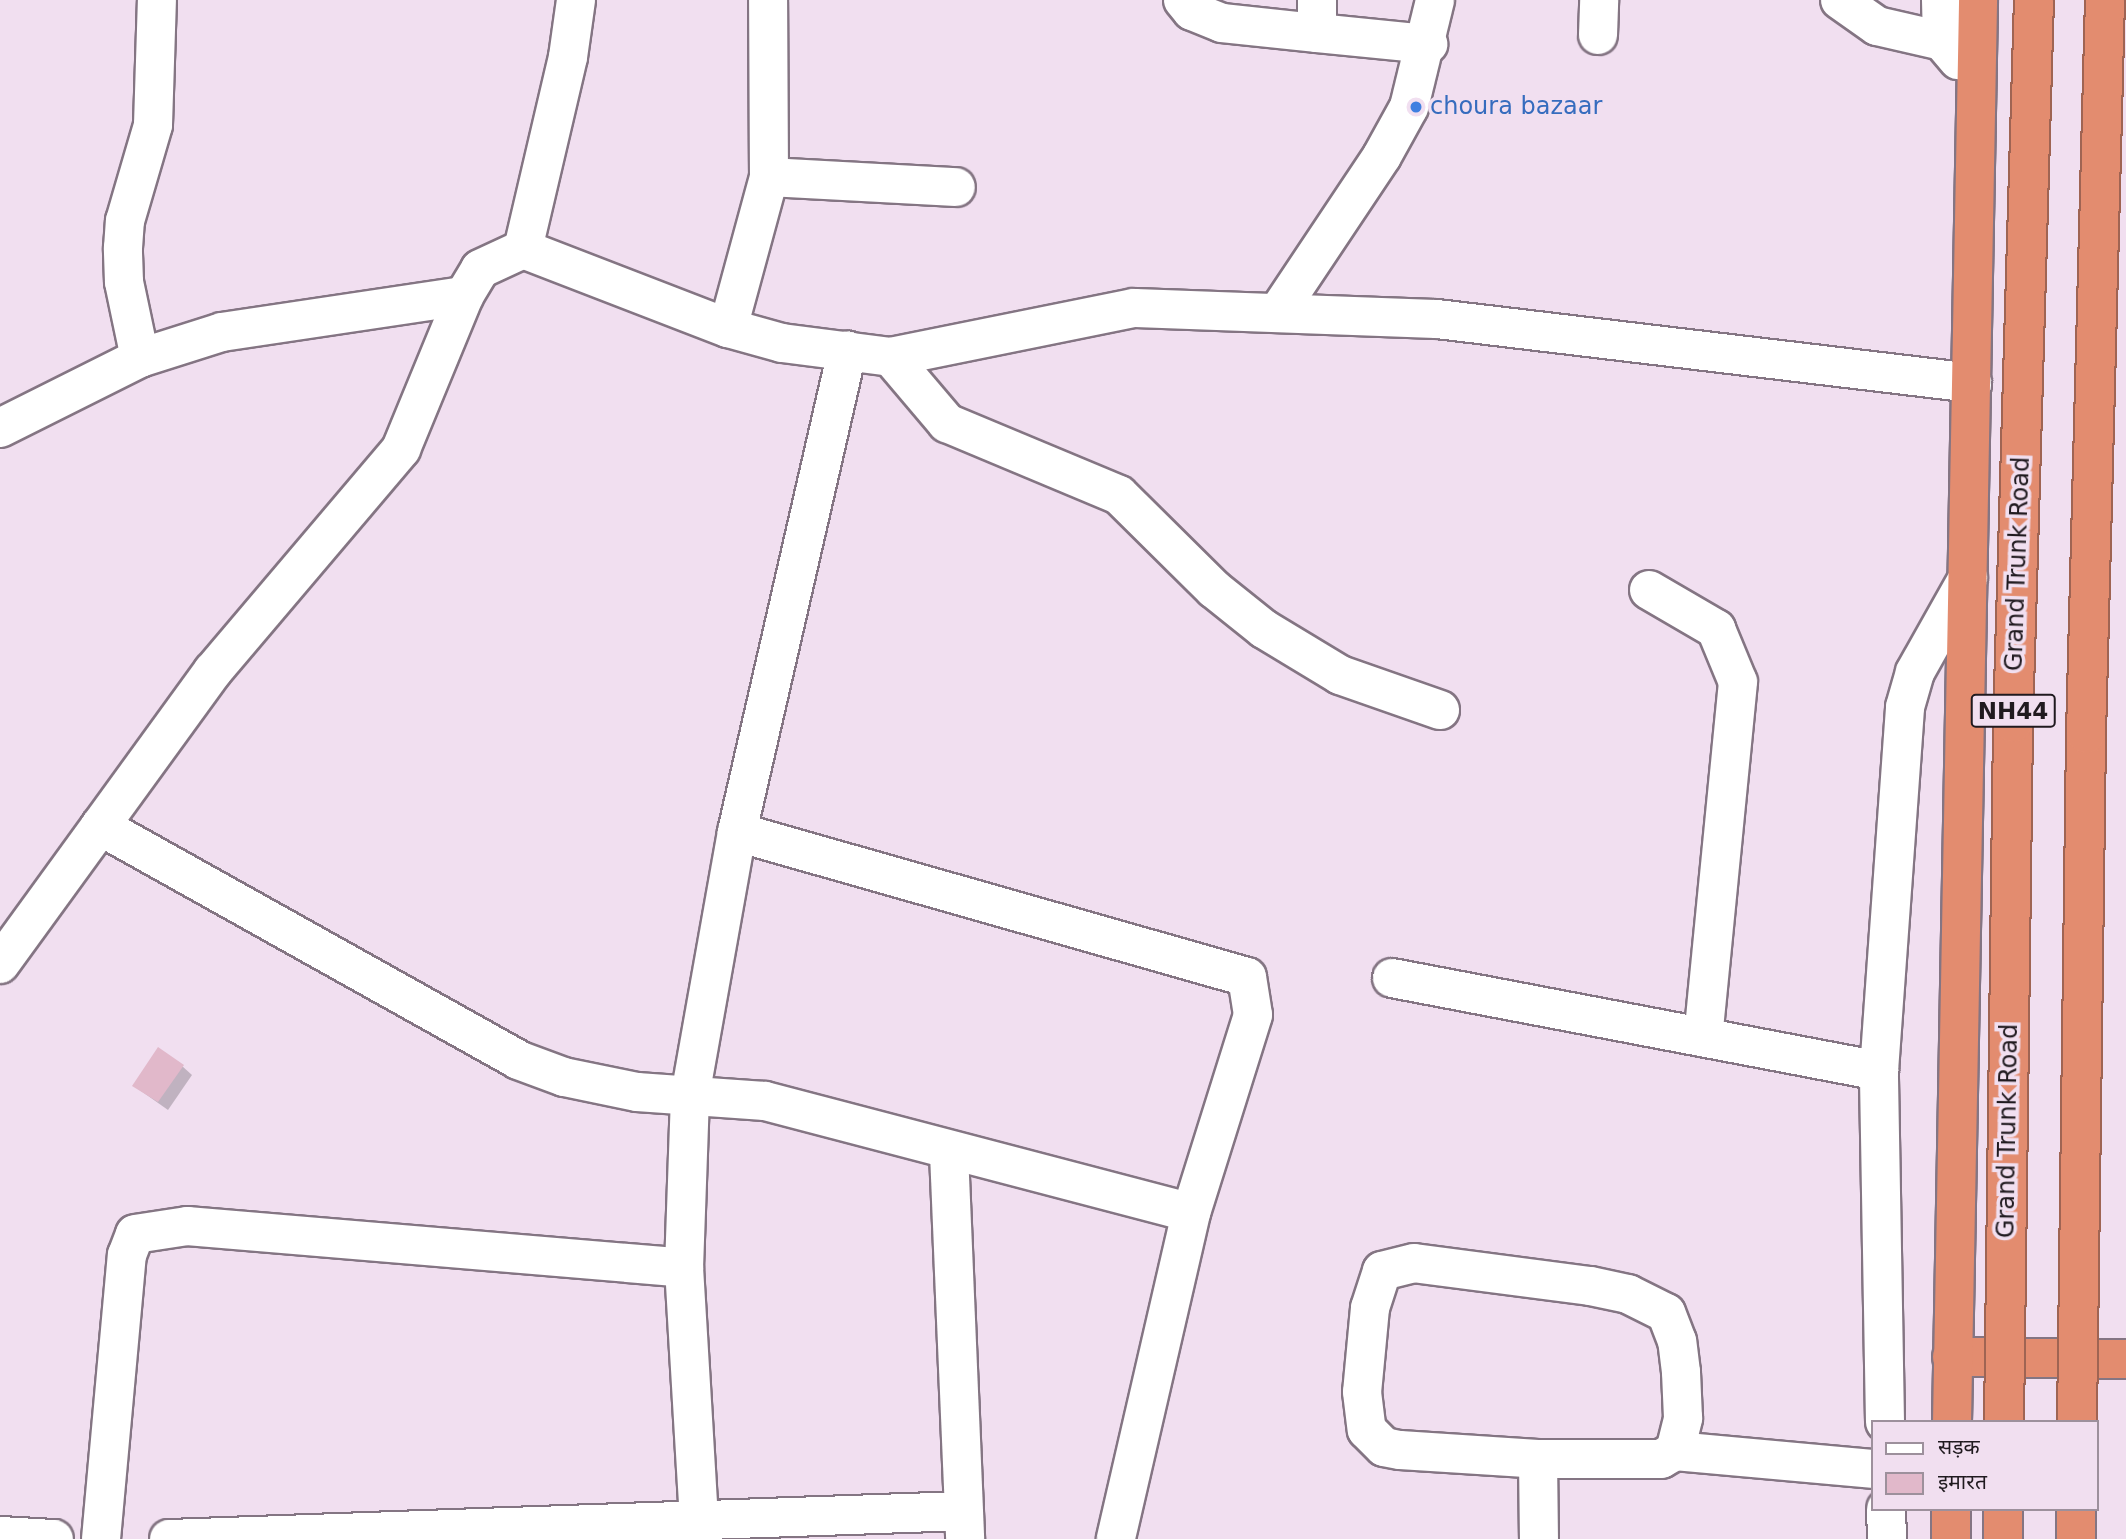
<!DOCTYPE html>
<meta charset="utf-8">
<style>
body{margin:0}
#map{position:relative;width:2126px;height:1539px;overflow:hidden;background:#f1dff0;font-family:"DejaVu Sans","Noto Sans Devanagari",sans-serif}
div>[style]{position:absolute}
.shadow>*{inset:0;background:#0003}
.building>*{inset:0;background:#e1b8ca}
.roads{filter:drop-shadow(2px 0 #847583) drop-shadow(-2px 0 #847583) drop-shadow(0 2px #847583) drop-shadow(0 -2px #847583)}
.minor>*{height:38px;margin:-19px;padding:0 19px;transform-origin:19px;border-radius:19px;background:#fff}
.highway>*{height:38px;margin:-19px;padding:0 19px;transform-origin:19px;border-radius:19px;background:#e38c6f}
.bridges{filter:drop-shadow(2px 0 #9f6453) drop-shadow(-2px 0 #9f6453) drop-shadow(0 2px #9f6453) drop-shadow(0 -2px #9f6453)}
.highway-bridge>*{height:38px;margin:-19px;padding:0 19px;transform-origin:19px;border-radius:19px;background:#e38c6f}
.dots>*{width:19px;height:19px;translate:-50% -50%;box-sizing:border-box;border:4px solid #f1dff0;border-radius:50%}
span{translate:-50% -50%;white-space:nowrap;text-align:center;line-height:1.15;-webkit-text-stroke:7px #f1dff0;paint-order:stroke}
.shield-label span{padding:2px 5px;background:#f1dff0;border:2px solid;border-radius:5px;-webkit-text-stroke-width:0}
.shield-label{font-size:23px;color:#201a1f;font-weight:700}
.shop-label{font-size:24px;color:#366cbe}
.left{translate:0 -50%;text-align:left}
.street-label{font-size:24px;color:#201a1f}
.legend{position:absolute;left:1871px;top:1420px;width:228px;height:91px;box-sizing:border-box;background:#f1dff0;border:2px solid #9d909c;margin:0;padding:9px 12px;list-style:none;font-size:21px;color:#201a1f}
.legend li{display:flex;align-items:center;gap:14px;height:35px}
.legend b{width:35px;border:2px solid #9d909c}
</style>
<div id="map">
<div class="shadow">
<div style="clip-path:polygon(182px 1066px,192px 1075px,168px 1110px,134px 1086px)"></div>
</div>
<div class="building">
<div style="clip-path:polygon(158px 1047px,184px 1065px,158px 1102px,132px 1086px)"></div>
</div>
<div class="roads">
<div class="minor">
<div style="left:1183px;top:0;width:14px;rotate:51deg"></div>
<div style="left:1192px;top:11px;width:32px;rotate:22deg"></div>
<div style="left:1222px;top:23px;width:96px;rotate:6deg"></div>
<div style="left:1317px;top:0;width:33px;rotate:90deg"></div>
<div style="left:1317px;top:33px;width:112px;rotate:5.7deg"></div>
<div style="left:1840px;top:0;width:45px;rotate:35.1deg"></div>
<div style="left:1877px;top:26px;width:67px;rotate:13deg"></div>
<div style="left:1941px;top:0;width:41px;rotate:88.6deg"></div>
<div style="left:1942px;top:41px;width:25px;rotate:50deg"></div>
<div style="left:1598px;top:35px;width:35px;rotate:-88deg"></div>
<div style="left:769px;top:177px;width:187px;rotate:3.1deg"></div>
<div style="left:523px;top:249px;width:197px;rotate:-76.8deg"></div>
<div style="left:568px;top:57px;width:58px;rotate:-82deg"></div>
<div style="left:1278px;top:312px;width:187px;rotate:-56.3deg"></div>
<div style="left:1382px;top:156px;width:56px;rotate:-61.1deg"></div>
<div style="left:1409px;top:107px;width:110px;rotate:-76.3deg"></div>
<div style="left:728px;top:328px;width:156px;rotate:-74.8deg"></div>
<div style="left:769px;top:177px;width:177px;rotate:-90.3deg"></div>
<div style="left:891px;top:357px;width:87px;rotate:49.7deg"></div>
<div style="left:947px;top:423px;width:186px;rotate:22.7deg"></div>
<div style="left:1119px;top:495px;width:134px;rotate:44.7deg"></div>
<div style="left:1214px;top:589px;width:64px;rotate:38.7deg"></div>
<div style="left:1264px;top:629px;width:89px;rotate:31.2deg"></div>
<div style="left:1340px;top:675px;width:106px;rotate:19.3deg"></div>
<div style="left:140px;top:358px;width:78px;rotate:-101.9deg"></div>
<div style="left:124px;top:282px;width:34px;rotate:-92deg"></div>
<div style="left:123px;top:248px;width:27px;rotate:-86deg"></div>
<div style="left:125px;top:221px;width:100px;rotate:-73.7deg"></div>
<div style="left:153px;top:125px;width:125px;rotate:-88.2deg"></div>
<div style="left:0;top:428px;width:157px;rotate:-26.6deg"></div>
<div style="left:140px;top:358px;width:86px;rotate:-17.6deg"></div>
<div style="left:222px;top:332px;width:245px;rotate:-8.5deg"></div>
<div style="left:1649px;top:590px;width:78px;rotate:30.2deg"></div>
<div style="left:1716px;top:629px;width:57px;rotate:67.5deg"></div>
<div style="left:1738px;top:682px;width:357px;rotate:95.6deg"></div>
<div style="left:100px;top:826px;width:479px;rotate:29.2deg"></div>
<div style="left:518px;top:1060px;width:49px;rotate:20.3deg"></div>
<div style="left:564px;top:1077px;width:75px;rotate:11.6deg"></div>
<div style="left:637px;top:1092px;width:128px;rotate:4deg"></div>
<div style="left:765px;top:1101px;width:440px;rotate:14.7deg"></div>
<div style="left:737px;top:832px;width:530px;rotate:15.87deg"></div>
<div style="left:1247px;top:977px;width:38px;rotate:81deg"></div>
<div style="left:1253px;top:1015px;width:207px;rotate:107.4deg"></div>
<div style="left:1191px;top:1213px;width:335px;rotate:103deg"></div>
<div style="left:0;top:964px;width:362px;rotate:-54deg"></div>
<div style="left:213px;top:671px;width:291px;rotate:-49.7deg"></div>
<div style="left:401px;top:449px;width:165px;rotate:-67.6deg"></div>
<div style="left:464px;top:296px;width:31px;rotate:-59deg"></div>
<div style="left:480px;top:269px;width:47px;rotate:-24.9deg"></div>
<div style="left:523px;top:249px;width:220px;rotate:21.1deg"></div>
<div style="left:728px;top:328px;width:56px;rotate:15.5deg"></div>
<div style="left:782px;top:343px;width:110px;rotate:7.3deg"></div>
<div style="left:891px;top:357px;width:248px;rotate:-11.4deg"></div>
<div style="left:1134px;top:308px;width:303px;rotate:2.1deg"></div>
<div style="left:1437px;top:319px;width:539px;rotate:6.82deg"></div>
<div style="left:1392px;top:978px;width:496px;rotate:10.8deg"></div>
<div style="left:949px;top:1153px;width:386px;rotate:87.6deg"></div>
<div style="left:1885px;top:1422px;width:351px;rotate:-91deg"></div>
<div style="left:1879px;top:1071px;width:365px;rotate:-85.9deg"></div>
<div style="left:1905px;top:707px;width:36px;rotate:-74deg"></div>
<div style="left:1915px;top:672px;width:108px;rotate:-60.6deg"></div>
<div style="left:1675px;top:1451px;width:198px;rotate:5.2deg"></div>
<div style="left:1538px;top:1459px;width:123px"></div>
<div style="left:1661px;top:1459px;width:16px;rotate:-30deg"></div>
<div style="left:1675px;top:1451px;width:34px;rotate:-76deg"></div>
<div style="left:1683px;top:1418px;width:46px;rotate:-92.5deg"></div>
<div style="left:1681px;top:1372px;width:31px;rotate:-97deg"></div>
<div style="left:1677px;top:1341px;width:30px;rotate:-111deg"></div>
<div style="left:1666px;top:1313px;width:42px;rotate:-153.4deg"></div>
<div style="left:1628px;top:1294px;width:39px;rotate:-168deg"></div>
<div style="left:1590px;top:1286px;width:177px;rotate:-172.6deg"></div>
<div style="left:1414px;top:1263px;width:33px;rotate:166deg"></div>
<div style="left:1382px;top:1271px;width:39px;rotate:108deg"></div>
<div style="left:1370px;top:1308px;width:84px;rotate:95.4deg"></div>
<div style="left:1362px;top:1392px;width:38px;rotate:83deg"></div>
<div style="left:1367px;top:1430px;width:24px;rotate:45deg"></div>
<div style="left:1384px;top:1447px;width:16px;rotate:11deg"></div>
<div style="left:1400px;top:1450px;width:138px;rotate:3.7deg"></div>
<div style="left:1538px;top:1459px;width:80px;rotate:89.3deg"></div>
<div style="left:1886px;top:1509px;width:30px;rotate:88deg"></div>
<div style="left:699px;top:1520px;width:252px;rotate:-93.4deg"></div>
<div style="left:684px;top:1268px;width:172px;rotate:-88deg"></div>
<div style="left:690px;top:1096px;width:268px;rotate:-79.9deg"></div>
<div style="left:737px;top:832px;width:494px;rotate:-77.1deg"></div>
<div style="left:0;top:1536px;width:54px;rotate:3.2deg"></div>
<div style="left:101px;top:1539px;width:285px;rotate:-84.8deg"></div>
<div style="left:127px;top:1255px;width:22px;rotate:-69deg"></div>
<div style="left:135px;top:1234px;width:53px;rotate:-8.7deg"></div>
<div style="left:187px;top:1226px;width:499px;rotate:4.8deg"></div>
<div style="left:169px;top:1539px;width:794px;rotate:-2.02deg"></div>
</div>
<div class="highway">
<div style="left:1952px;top:1357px;width:174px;rotate:0.7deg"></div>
<div style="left:1952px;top:1422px;width:1422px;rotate:-88.95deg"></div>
<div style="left:1951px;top:1539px;width:30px;rotate:-90deg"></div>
<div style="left:2003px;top:1539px;width:30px;rotate:-90deg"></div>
<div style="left:2076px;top:1539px;width:30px;rotate:-90deg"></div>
</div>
</div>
<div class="bridges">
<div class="highway-bridge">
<div style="left:2004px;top:1422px;width:699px;rotate:-89.26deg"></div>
<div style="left:2013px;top:723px;width:723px;rotate:-88.34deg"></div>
<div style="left:2077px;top:1422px;width:688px;rotate:-89.25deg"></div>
<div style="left:2086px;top:734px;width:734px;rotate:-88.52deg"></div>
</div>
</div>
<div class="dots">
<div style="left:1416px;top:107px;background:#3f7fe0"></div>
</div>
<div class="shield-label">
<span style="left:2013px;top:711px">NH44</span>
</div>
<div class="shop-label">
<span class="left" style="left:1430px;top:107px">choura bazaar</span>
</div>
<div class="street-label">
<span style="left:2018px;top:564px;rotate:-88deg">Grand Trunk Road</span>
<span style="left:2008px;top:1131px;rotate:-89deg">Grand Trunk Road</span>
</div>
<ul class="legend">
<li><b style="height:9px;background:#fff"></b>सड़क</li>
<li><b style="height:19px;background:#e1b8ca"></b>इमारत</li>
</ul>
</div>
